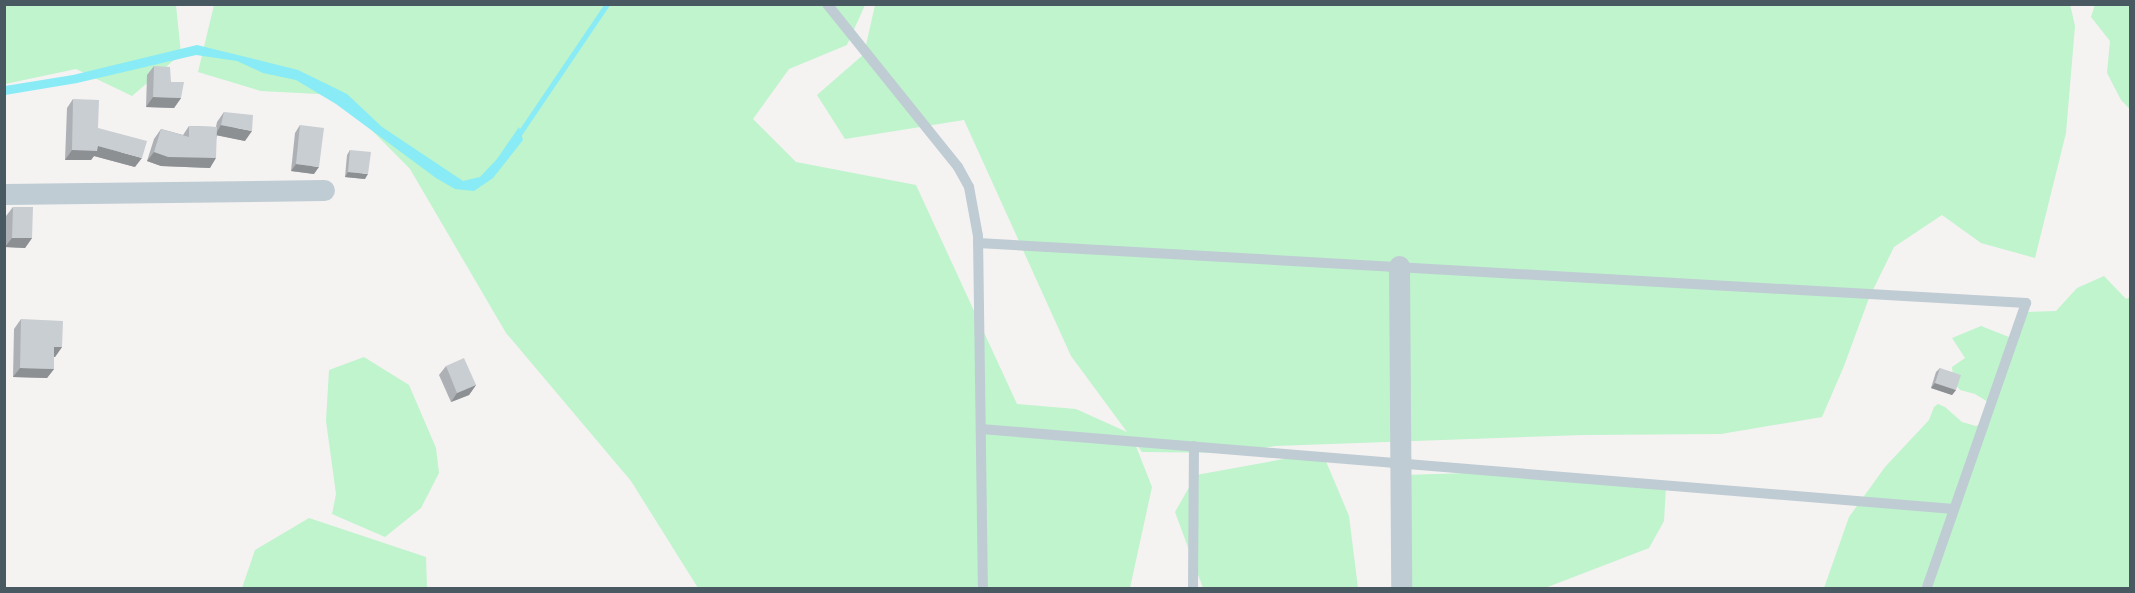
<!DOCTYPE html>
<style>
body{margin:0}
#map{position:relative;width:2135px;height:593px;overflow:hidden;background:#f5f2f2;font-family:Poppins,sans-serif}
div>[style]{position:absolute}
.green>*{inset:0;background:#bff4cd}
.water>*{inset:0;background:#88ebf5}
.stream>*{height:5px;margin:-2.5px;padding:0 2.5px;transform-origin:2.5px;border-radius:2.5px;background:#88ebf5}
.service>*{height:10px;margin:-5px;padding:0 5px;transform-origin:5px;border-radius:5px;background:#bfccd3}
.minor>*{height:21px;margin:-10.5px;padding:0 10.5px;transform-origin:10.5px;border-radius:10.5px;background:#bfccd3}
.wall>*{inset:0;background:#adb1b5}
.shaded-wall>*{inset:0;background:#8d9093}
.building>*{inset:0;background:#c9ced2}
span{translate:-50% -50%;white-space:nowrap;text-align:center;line-height:1.15;-webkit-text-stroke:5px #fff;paint-order:stroke}
.frame{position:absolute;inset:0;border:6px solid #485962;pointer-events:none}
</style>
<div id="map">
<div class="green">
<div style="clip-path:polygon(2070px 4px,2075px 26px,2066px 133px,2035px 258px,1981px 243px,1942px 215px,1894px 247px,1869px 298px,1844px 366px,1822px 417px,1721px 434px,1583px 435px,1275px 446px,1238px 453px,1142px 452px,1134px 441px,1152px 487px,1130px 588px,698px 588px,631px 481px,506px 333px,410px 169px,337px 95px,261px 91px,198px 72px,214px 5px,865px 5px,847px 45px,789px 69px,753px 119px,796px 162px,916px 185px,1017px 404px,1076px 409px,1127px 432px,1071px 356px,964px 120px,845px 139px,817px 95px,864px 54px,875px 5px)"></div>
<div style="clip-path:polygon(2095px 4px,2130px 5px,2130px 109px,2121px 100px,2107px 73px,2110px 41px,2091px 17px)"></div>
<div style="clip-path:polygon(5px 5px,176px 5px,181px 54px,132px 96px,76px 69px,5px 84px)"></div>
<div style="clip-path:polygon(2104px 276px,2126px 299px,2130px 297px,2130px 588px,1824px 588px,1849px 517px,1885px 467px,1929px 420px,1934px 407px,1938px 404px,1945px 407px,1962px 422px,1976px 426px,1984px 423px,1988px 402px,1975px 394px,1960px 390px,1954px 383px,1952px 367px,1965px 358px,1952px 338px,1981px 326px,2009px 337px,2025px 312px,2056px 311px,2077px 288px)"></div>
<div style="clip-path:polygon(364px 357px,409px 385px,436px 448px,439px 473px,421px 508px,385px 537px,332px 514px,336px 494px,326px 421px,329px 370px)"></div>
<div style="clip-path:polygon(1322px 452px,1349px 516px,1358px 588px,1203px 588px,1175px 512px,1196px 475px)"></div>
<div style="clip-path:polygon(1500px 472px,1666px 487px,1664px 521px,1649px 548px,1545px 588px,1407px 588px,1404px 475px)"></div>
<div style="clip-path:polygon(309px 518px,426px 557px,427px 588px,242px 588px,255px 550px)"></div>
</div>
<div class="water">
<div style="clip-path:polygon(197px 45px,298px 70px,347px 94px,382px 127px,463px 181px,480px 177px,497px 159px,519px 127px,523px 140px,493px 178px,474px 191px,455px 189px,436px 178px,336px 104px,296px 80px,263px 73px,237px 61px,196px 55px,77px 83px,5px 95px,5px 86px,73px 75px)"></div>
</div>
<div class="stream">
<div style="left:517px;top:137px;width:161px;rotate:-55.9deg"></div>
</div>
<div class="service">
<div style="left:827px;top:4px;width:209px;rotate:51.2deg"></div>
<div style="left:958px;top:167px;width:23px;rotate:61deg"></div>
<div style="left:969px;top:187px;width:50px;rotate:79.6deg"></div>
<div style="left:978px;top:236px;width:352px;rotate:89.2deg"></div>
<div style="left:978px;top:243px;width:1050px;rotate:3.28deg"></div>
<div style="left:2026px;top:303px;width:302px;rotate:109.2deg"></div>
<div style="left:981px;top:429px;width:976px;rotate:4.7deg"></div>
<div style="left:1193px;top:588px;width:142px;rotate:-89.6deg"></div>
</div>
<div class="minor">
<div style="left:4px;top:194px;width:320px;rotate:-0.7deg"></div>
<div style="left:1399px;top:266px;width:322px;rotate:89.6deg"></div>
</div>
<div class="wall">
<div style="clip-path:polygon(154px 66px,171px 82px,181px 98px,174px 108px,146px 107px,147px 75px)"></div>
<div style="clip-path:polygon(73px 99px,98px 128px,135px 167px,94px 156px,91px 160px,65px 160px,67px 108px)"></div>
<div style="clip-path:polygon(224px 112px,245px 141px,217px 135px,210px 168px,161px 166px,147px 161px,154px 139px,161px 129px,183px 135px,189px 126px,216px 127px,217px 122px)"></div>
<div style="clip-path:polygon(300px 125px,314px 174px,291px 171px,295px 133px)"></div>
<div style="clip-path:polygon(350px 150px,365px 179px,345px 177px,347px 155px)"></div>
<div style="clip-path:polygon(13px 207px,32px 238px,25px 248px,5px 247px,6px 216px)"></div>
<div style="clip-path:polygon(21px 319px,62px 347px,55px 357px,54px 357px,54px 369px,47px 378px,13px 377px,14px 329px)"></div>
<div style="clip-path:polygon(446px 366px,476px 385px,469px 395px,451px 402px,439px 375px)"></div>
<div style="clip-path:polygon(1940px 368px,1956px 390px,1952px 395px,1931px 388px,1936px 372px)"></div>
</div>
<div class="shaded-wall">
<div style="clip-path:polygon(153px 97px,181px 98px,174px 108px,146px 107px)"></div>
<div style="clip-path:polygon(221px 125px,252px 131px,245px 141px,215px 135px)"></div>
<div style="clip-path:polygon(98px 146px,142px 158px,135px 167px,94px 156px,91px 160px,65px 160px,72px 150px)"></div>
<div style="clip-path:polygon(154px 152px,216px 158px,210px 168px,161px 166px,147px 161px)"></div>
<div style="clip-path:polygon(296px 164px,319px 167px,314px 174px,291px 171px)"></div>
<div style="clip-path:polygon(348px 172px,368px 174px,365px 179px,345px 177px)"></div>
<div style="clip-path:polygon(12px 238px,32px 238px,25px 248px,5px 247px)"></div>
<div style="clip-path:polygon(54px 347px,62px 347px,55px 357px,47px 357px)"></div>
<div style="clip-path:polygon(20px 368px,54px 369px,47px 378px,13px 377px)"></div>
<div style="clip-path:polygon(1935px 383px,1956px 390px,1952px 395px,1931px 388px)"></div>
<div style="clip-path:polygon(476px 385px,469px 395px,451px 402px,457px 393px)"></div>
</div>
<div class="building">
<div style="clip-path:polygon(154px 66px,170px 67px,171px 82px,184px 82px,181px 98px,153px 97px)"></div>
<div style="clip-path:polygon(73px 99px,99px 100px,98px 128px,147px 141px,142px 158px,98px 146px,97px 151px,72px 150px)"></div>
<div style="clip-path:polygon(224px 112px,253px 115px,252px 131px,221px 125px)"></div>
<div style="clip-path:polygon(300px 125px,324px 128px,319px 167px,296px 164px)"></div>
<div style="clip-path:polygon(189px 126px,217px 127px,216px 158px,168px 157px,154px 152px,161px 129px,189px 137px)"></div>
<div style="clip-path:polygon(350px 150px,371px 152px,368px 174px,348px 172px)"></div>
<div style="clip-path:polygon(13px 207px,33px 207px,32px 238px,12px 238px)"></div>
<div style="clip-path:polygon(21px 319px,63px 321px,62px 347px,54px 347px,54px 369px,20px 368px)"></div>
<div style="clip-path:polygon(464px 358px,476px 385px,457px 393px,446px 366px)"></div>
<div style="clip-path:polygon(1940px 368px,1961px 375px,1956px 390px,1935px 383px)"></div>
</div>
<div class="frame"></div>
</div>
